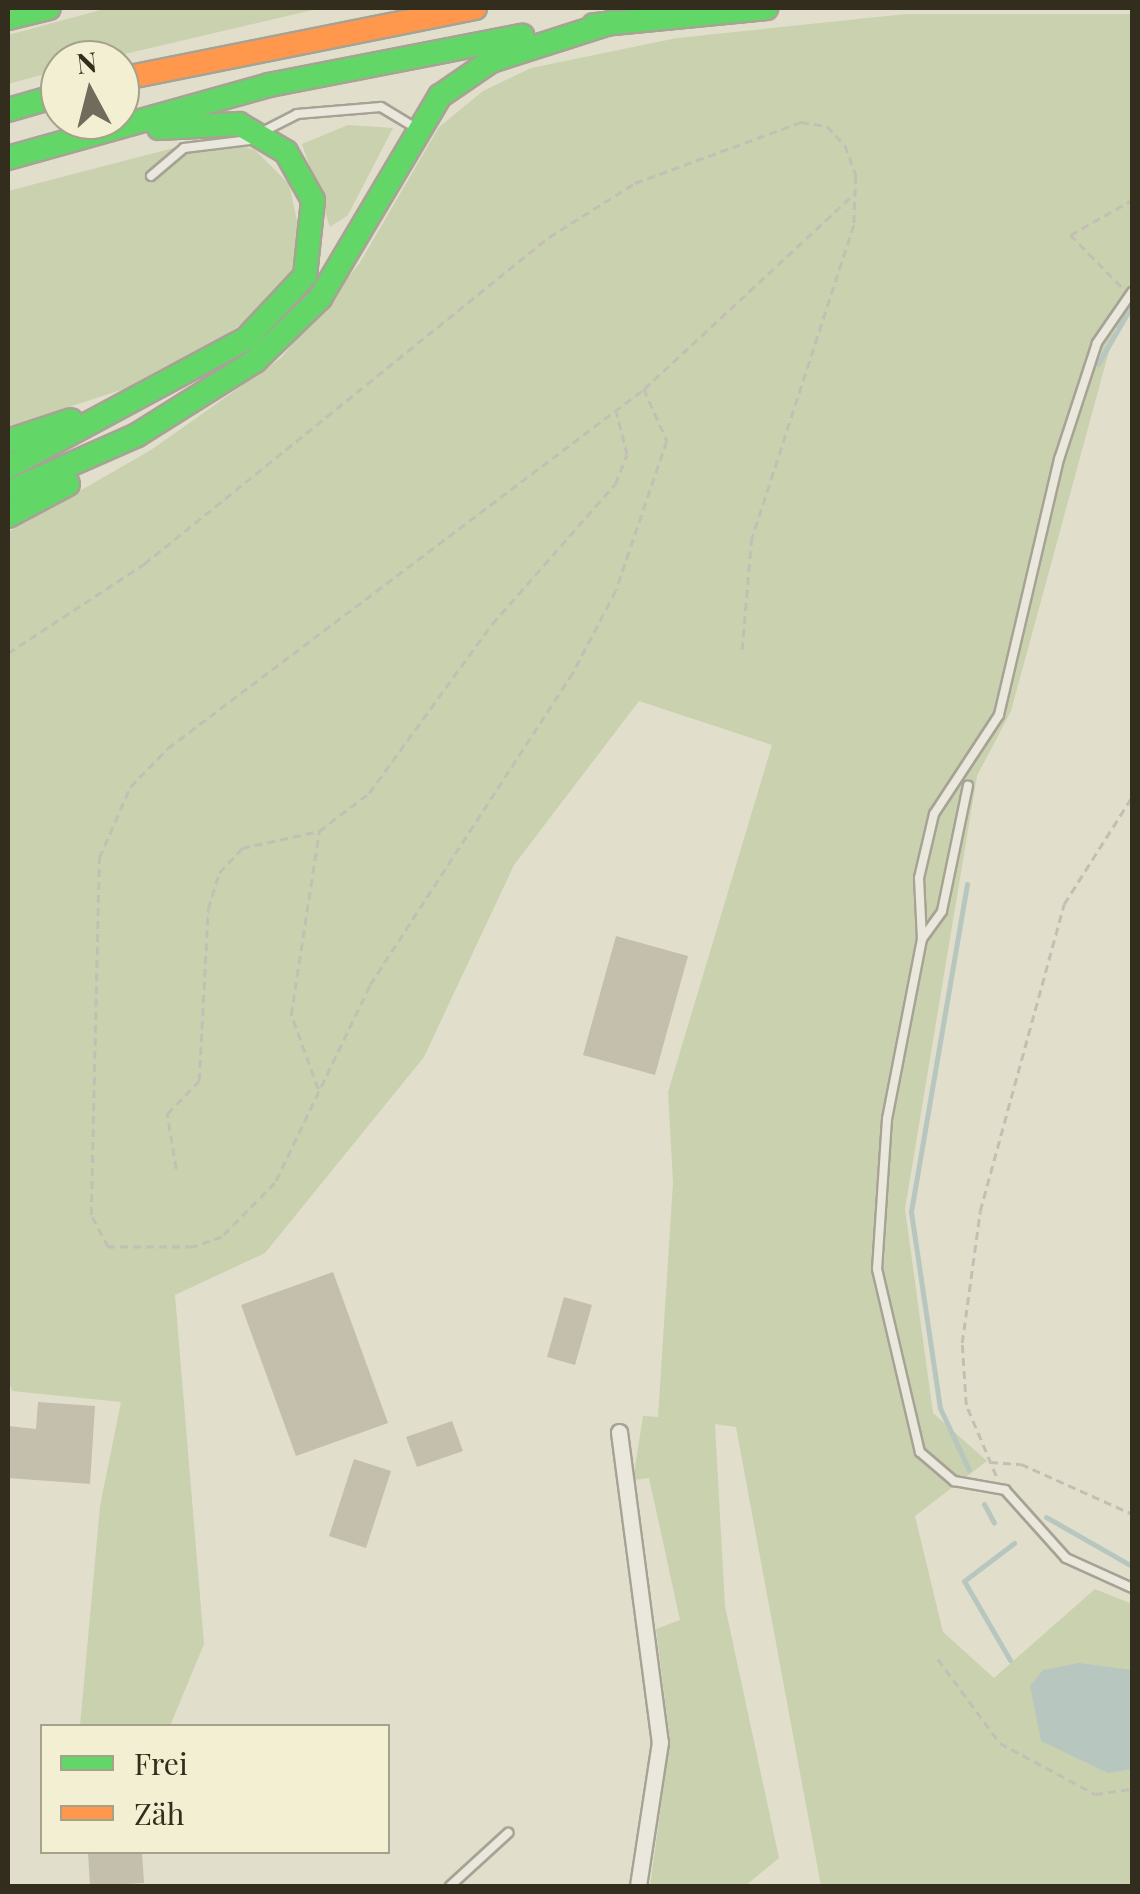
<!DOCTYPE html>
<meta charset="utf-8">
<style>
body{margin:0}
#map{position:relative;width:1140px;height:1894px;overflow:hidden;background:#e1dfcb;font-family:"Playfair Display",serif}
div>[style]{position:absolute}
.green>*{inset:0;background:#cad1af}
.water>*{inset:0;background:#b7c7c0}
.stream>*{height:5px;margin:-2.5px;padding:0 2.5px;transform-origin:2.5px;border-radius:2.5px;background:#b7c7c0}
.building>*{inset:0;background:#c4beac}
.path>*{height:2.5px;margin-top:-1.25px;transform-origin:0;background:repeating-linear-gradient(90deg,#c2c0b4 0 8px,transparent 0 13px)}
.roads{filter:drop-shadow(2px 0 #a6a395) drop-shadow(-2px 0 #a6a395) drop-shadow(0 2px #a6a395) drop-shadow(0 -2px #a6a395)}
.lane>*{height:8px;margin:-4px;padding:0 4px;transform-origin:4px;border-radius:4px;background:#eae8dc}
.street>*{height:15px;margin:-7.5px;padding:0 7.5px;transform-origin:7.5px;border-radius:7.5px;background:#eae8dc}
.fast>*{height:22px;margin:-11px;padding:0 11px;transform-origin:11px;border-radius:11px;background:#63d668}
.slow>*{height:22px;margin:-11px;padding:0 11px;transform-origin:11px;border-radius:11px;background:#ff974d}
span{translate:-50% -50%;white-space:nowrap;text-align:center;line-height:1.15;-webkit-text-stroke:10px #f2efd2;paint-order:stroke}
.frame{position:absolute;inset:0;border:10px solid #332d1e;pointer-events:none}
.legend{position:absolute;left:40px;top:1724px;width:350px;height:130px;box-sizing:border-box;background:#f2efd2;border:2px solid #a6a18a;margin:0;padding:12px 18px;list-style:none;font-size:30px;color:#332d1e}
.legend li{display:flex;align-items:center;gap:20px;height:50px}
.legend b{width:50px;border:2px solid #a6a18a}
.north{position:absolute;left:40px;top:40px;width:100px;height:100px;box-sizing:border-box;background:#f2efd2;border:2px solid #a6a18a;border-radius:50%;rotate:353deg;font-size:28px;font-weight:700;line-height:40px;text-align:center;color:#332d1e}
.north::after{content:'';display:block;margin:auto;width:35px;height:45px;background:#706b5b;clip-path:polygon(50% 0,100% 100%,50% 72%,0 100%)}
</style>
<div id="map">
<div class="green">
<div style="clip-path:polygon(108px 8px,321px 8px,99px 60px,60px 60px,60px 70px,8px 84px,8px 35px)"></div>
<div style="clip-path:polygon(906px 14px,1132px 14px,1132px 314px,1115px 329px,1011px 711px,977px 776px,905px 1209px,933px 1413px,987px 1461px,915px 1516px,943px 1632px,994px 1678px,1095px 1589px,1132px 1604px,1132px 1886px,821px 1886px,736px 1427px,715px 1424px,725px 1606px,779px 1858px,745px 1886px,650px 1886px,670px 1740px,656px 1629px,680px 1620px,649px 1478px,633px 1480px,643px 1416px,658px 1417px,673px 1183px,668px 1092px,772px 745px,639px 701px,514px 865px,424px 1057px,265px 1253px,175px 1295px,204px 1644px,170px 1726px,80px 1726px,100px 1506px,121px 1402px,12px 1391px,8px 1378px,8px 532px,151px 450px,281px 358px,359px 264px,439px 127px,483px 91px,531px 68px,677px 38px)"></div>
<div style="clip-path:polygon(348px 125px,393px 128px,348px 215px,330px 227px,302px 144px)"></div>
<div style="clip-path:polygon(212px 138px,255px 150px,289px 184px,302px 243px,292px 272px,263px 311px,226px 334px,124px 389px,8px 427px,8px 191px)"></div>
</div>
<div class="water">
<div style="clip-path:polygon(1079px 1663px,1132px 1670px,1132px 1769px,1108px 1773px,1041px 1741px,1030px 1686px,1043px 1670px)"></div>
</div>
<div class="stream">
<div style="left:1098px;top:364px;width:68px;rotate:-60deg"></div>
<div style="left:967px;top:884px;width:333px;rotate:99.7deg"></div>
<div style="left:911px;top:1212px;width:198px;rotate:81.6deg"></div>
<div style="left:940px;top:1408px;width:68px;rotate:64.9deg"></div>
<div style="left:984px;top:1504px;width:21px;rotate:62deg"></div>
<div style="left:1046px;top:1517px;width:99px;rotate:29.7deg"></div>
<div style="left:1010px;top:1660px;width:91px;rotate:-120.2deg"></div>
<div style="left:964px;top:1581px;width:63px;rotate:-37.2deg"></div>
</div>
<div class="building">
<div style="clip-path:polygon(616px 936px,688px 956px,655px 1075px,583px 1055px)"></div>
<div style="clip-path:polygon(333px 1272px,388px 1423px,296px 1456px,241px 1305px)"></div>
<div style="clip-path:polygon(564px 1297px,592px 1305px,575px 1365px,547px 1357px)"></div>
<div style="clip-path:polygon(38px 1402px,95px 1406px,90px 1484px,8px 1478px,8px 1426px,36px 1429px)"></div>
<div style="clip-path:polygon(452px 1421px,463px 1451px,417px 1467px,406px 1437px)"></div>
<div style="clip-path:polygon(354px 1459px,391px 1471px,366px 1548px,329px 1536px)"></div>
<div style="clip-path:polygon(88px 1852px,142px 1852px,144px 1883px,90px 1886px)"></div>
</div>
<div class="path">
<div style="left:1121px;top:287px;width:73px;rotate:-134.4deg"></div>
<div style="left:1070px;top:235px;width:71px;rotate:-29.4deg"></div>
<div style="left:644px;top:389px;width:57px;rotate:66.1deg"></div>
<div style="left:667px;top:441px;width:158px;rotate:108.8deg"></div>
<div style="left:616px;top:591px;width:93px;rotate:117.7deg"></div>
<div style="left:573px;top:673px;width:373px;rotate:123deg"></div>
<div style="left:370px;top:986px;width:219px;rotate:115.7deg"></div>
<div style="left:275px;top:1183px;width:76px;rotate:134.5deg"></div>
<div style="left:222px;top:1237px;width:31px;rotate:161deg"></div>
<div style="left:193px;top:1247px;width:85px;rotate:180deg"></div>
<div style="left:108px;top:1247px;width:36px;rotate:-118deg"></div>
<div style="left:91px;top:1215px;width:357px;rotate:-88.7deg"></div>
<div style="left:99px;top:858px;width:77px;rotate:-66.4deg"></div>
<div style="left:130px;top:787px;width:54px;rotate:-45.7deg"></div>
<div style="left:168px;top:748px;width:596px;rotate:-37.02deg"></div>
<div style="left:644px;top:389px;width:288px;rotate:-42.9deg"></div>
<div style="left:8px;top:653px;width:163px;rotate:-33.2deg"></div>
<div style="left:144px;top:564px;width:521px;rotate:-38.92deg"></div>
<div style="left:549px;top:237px;width:102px;rotate:-32.1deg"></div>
<div style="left:635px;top:183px;width:177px;rotate:-20.2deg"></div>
<div style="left:801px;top:122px;width:26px;rotate:9deg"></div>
<div style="left:827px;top:126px;width:26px;rotate:47deg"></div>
<div style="left:845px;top:145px;width:33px;rotate:70deg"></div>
<div style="left:856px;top:176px;width:49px;rotate:92.3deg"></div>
<div style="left:854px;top:225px;width:329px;rotate:108deg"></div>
<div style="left:752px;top:538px;width:117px;rotate:94.9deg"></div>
<div style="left:318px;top:1089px;width:79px;rotate:-110deg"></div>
<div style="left:291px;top:1015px;width:185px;rotate:-81.3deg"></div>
<div style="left:176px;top:1169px;width:56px;rotate:-99.3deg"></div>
<div style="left:167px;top:1114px;width:46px;rotate:-45.9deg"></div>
<div style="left:199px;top:1081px;width:172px;rotate:-87deg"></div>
<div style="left:208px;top:909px;width:38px;rotate:-73deg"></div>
<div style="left:219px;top:873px;width:34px;rotate:-47deg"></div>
<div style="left:242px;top:848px;width:79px;rotate:-12.4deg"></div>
<div style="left:319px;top:831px;width:63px;rotate:-37.2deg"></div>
<div style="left:369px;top:793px;width:209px;rotate:-54deg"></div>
<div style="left:492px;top:624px;width:186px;rotate:-48.7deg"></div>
<div style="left:615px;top:484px;width:31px;rotate:-68deg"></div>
<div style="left:627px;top:455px;width:44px;rotate:-104.3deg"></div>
<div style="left:990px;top:1462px;width:31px;rotate:4deg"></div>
<div style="left:1021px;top:1464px;width:122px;rotate:24.2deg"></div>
<div style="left:996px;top:1476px;width:77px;rotate:-112.9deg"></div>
<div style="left:966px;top:1405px;width:62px;rotate:-93.7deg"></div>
<div style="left:962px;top:1343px;width:133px;rotate:-82.2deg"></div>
<div style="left:980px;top:1211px;width:318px;rotate:-74.7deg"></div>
<div style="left:1064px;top:904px;width:127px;rotate:-57.6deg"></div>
<div style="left:938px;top:1659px;width:104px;rotate:53.6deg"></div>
<div style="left:1000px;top:1743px;width:108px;rotate:28.2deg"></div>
<div style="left:1095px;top:1794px;width:37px;rotate:-8deg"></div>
</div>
<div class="roads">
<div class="lane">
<div style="left:266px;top:130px;width:35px;rotate:-27deg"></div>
<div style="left:297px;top:114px;width:84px;rotate:-4.8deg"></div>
<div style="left:381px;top:107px;width:39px;rotate:31deg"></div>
<div style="left:151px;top:176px;width:43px;rotate:-40.3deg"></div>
<div style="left:184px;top:148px;width:66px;rotate:-6.9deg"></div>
<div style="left:1132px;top:292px;width:62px;rotate:124.5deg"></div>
<div style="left:1097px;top:343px;width:122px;rotate:108.1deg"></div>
<div style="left:1059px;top:459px;width:263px;rotate:103.2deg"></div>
<div style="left:999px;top:715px;width:118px;rotate:123.3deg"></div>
<div style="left:934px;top:814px;width:66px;rotate:103.2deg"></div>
<div style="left:919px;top:878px;width:61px;rotate:87.2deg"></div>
<div style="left:922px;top:939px;width:183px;rotate:101deg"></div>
<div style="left:887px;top:1119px;width:150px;rotate:93.8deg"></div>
<div style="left:877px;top:1269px;width:188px;rotate:76.8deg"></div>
<div style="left:920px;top:1452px;width:45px;rotate:40.5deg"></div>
<div style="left:954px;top:1481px;width:52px;rotate:10deg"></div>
<div style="left:1005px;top:1490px;width:91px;rotate:48.1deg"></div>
<div style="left:1066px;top:1558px;width:72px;rotate:24.4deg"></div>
<div style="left:922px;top:939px;width:34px;rotate:-54deg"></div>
<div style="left:942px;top:911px;width:128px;rotate:-78.3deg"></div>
<div style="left:450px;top:1886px;width:79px;rotate:-42.4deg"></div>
</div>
<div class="street">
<div style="left:619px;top:1432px;width:313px;rotate:82.5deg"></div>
<div style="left:660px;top:1742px;width:146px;rotate:98.7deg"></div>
</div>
<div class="fast">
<div style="left:8px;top:18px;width:42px;rotate:-13.7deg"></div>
<div style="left:594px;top:25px;width:173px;rotate:-5.6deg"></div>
<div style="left:8px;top:110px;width:54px;rotate:-16.1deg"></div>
<div style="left:8px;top:158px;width:271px;rotate:-15.6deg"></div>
<div style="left:269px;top:85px;width:258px;rotate:-11deg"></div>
<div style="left:8px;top:441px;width:66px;rotate:-18.4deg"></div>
<div style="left:8px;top:467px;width:270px;rotate:-28.3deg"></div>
<div style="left:246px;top:339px;width:86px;rotate:-46.9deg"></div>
<div style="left:305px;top:276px;width:76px;rotate:-84deg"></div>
<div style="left:313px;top:200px;width:55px;rotate:-119.4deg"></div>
<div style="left:286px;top:152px;width:55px;rotate:-149.2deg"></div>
<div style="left:239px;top:124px;width:80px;rotate:177.1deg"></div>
<div style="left:8px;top:492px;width:141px;rotate:-23.8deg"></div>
<div style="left:137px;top:435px;width:139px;rotate:-32.1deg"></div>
<div style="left:255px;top:361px;width:91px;rotate:-44.1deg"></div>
<div style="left:320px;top:298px;width:235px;rotate:-59.3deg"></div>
<div style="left:440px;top:96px;width:62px;rotate:-34.5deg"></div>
<div style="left:491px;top:61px;width:128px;rotate:-17.7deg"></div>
<div style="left:8px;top:516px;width:68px;rotate:-28.1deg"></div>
</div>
<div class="slow">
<div style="left:120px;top:79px;width:362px;rotate:-11.3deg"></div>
</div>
</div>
<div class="frame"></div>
<ul class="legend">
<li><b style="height:12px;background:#63d668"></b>Frei</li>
<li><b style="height:12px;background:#ff974d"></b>Zäh</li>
</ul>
<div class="north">N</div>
</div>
